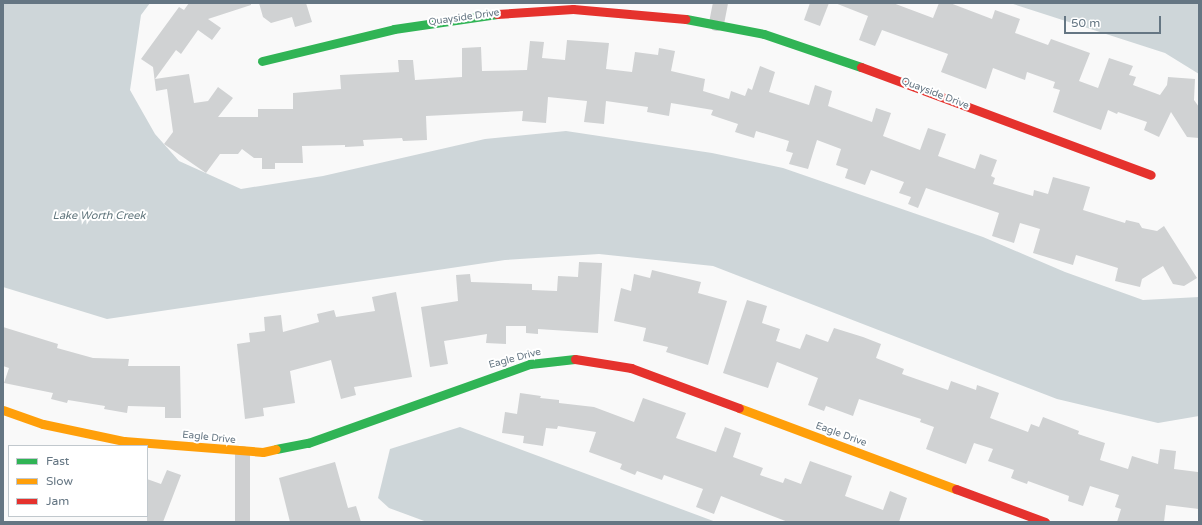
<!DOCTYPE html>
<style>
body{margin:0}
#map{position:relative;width:1202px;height:525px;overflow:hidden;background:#f9f9f9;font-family:"Varela Round",sans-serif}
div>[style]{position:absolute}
.water>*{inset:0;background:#ced6d9}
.building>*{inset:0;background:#d0d2d3}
.street>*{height:15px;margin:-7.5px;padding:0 7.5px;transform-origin:7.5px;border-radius:7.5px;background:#cecfd0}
.fast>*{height:9px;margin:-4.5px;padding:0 4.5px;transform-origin:4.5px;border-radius:4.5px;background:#30b455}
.slow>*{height:9px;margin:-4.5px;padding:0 4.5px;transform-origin:4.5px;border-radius:4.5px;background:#ff9f0a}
.jam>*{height:9px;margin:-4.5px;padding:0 4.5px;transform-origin:4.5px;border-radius:4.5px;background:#e5322d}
span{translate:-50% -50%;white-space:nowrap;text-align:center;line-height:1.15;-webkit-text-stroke:4px #fff;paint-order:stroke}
.street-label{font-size:10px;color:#657683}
.water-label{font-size:11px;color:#60757c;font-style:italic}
.frame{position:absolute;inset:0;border:4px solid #657683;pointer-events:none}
.legend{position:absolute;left:8px;top:445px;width:140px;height:72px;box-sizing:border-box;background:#fff;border:1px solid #c1c8cd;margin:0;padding:5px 7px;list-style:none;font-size:12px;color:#657683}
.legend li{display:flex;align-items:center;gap:8px;height:20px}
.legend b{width:20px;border:1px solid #c1c8cd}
.scale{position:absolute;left:1064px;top:16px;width:97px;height:18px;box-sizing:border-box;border:2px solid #657683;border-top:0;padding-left:5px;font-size:12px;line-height:14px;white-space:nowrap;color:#657683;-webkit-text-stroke:3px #fff;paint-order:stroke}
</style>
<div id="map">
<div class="water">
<div style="clip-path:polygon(3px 3px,150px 3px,141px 15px,130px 90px,155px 134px,179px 161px,241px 189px,323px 176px,485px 139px,566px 131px,712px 153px,783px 168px,983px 237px,1065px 272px,1143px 300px,1199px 297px,1199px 416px,1158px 423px,1057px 399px,713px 266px,599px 254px,505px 260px,107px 319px,3px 287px)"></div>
<div style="clip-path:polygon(1010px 3px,1199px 3px,1199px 74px,1165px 53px)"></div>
<div style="clip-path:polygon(460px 427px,716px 522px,427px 522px,389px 508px,378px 498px,390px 449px)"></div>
</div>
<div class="building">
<div style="clip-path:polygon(189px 3px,251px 3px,251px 5px,208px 19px,221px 28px,212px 40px,198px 30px,181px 54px,176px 50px,155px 79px,189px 74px,194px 103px,208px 101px,218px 87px,233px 98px,218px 117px,258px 117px,258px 109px,293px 109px,293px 93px,341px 89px,340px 75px,399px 72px,398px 60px,413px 60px,415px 80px,462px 77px,462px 48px,481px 47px,482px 71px,527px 70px,530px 41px,544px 42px,542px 58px,565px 60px,567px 40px,609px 43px,606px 69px,632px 72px,635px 52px,658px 55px,659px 48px,675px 51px,671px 71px,705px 79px,703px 91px,729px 99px,731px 91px,745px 96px,748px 88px,752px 90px,760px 66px,775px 72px,769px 92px,809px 105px,815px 85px,832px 91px,828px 106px,872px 122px,876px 108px,891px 113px,883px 136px,920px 150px,928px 128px,946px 134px,938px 156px,975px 169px,980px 154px,997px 160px,991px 176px,995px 178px,993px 184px,1033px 196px,1034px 190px,1048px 194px,1053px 177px,1090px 187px,1083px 210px,1125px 223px,1126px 220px,1139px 223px,1142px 228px,1157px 231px,1164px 226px,1197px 278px,1184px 286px,1173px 284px,1163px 266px,1142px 279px,1140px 287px,1115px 281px,1118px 268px,1076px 255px,1073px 265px,1033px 253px,1040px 229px,1020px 223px,1014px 243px,992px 236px,999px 213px,926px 188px,918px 208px,908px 204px,911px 197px,899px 193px,904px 182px,871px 170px,865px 185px,845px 178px,848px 169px,836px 165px,841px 149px,817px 140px,808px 169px,789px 164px,793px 153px,786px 151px,789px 141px,756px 131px,754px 138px,735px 132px,738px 124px,711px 115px,713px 110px,671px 103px,669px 116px,647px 112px,648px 107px,606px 101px,604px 124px,584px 122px,587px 101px,548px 97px,546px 123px,522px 121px,523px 111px,426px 116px,427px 140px,403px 141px,402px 138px,363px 140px,364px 146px,345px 147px,345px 145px,302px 146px,303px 163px,275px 163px,275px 169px,262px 169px,262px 158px,254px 158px,242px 149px,238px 154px,220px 154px,206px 173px,164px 144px,173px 132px,167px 89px,156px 91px,153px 67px,141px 59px,179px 7px,184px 10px)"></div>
<div style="clip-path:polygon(259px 3px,306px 3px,312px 22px,295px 27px,292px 17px,271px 23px,263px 17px)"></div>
<div style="clip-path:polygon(810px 3px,829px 3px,820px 26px,804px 20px)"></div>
<div style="clip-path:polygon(835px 3px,893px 3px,933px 18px,939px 3px,950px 3px,992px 19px,995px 10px,1020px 19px,1015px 33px,1048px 45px,1051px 39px,1090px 53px,1079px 81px,1098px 88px,1109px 58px,1133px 66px,1129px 75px,1136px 77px,1133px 85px,1160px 95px,1167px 85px,1168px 77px,1195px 79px,1194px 100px,1199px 107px,1199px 138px,1187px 137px,1171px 112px,1159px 137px,1144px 130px,1147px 122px,1118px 112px,1117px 114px,1108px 110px,1101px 130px,1082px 123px,1053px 112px,1060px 90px,1053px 88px,1055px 82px,1027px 72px,1025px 80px,993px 68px,986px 89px,941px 72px,948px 54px,882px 30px,875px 46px,859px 40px,868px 16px)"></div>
<div style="clip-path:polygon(579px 262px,602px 263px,598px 333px,538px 329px,538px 334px,526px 333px,526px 326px,506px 326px,506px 344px,486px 343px,487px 334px,444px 341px,448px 364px,430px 367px,421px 307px,458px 301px,456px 275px,470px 274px,471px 282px,532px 284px,532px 290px,557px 291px,558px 276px,578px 277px)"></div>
<div style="clip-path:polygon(652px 270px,701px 282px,698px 293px,727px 301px,708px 365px,666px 352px,668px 347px,643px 341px,646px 328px,614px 321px,621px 288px,631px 291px,634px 274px,650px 278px)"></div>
<div style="clip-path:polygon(396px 292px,412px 377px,354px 387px,356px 395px,341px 399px,331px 360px,290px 371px,295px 403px,263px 408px,264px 416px,245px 419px,237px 344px,250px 342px,249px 333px,265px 331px,264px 317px,281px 315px,283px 332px,319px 322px,317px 314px,334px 310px,336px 317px,375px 311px,372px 297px)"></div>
<div style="clip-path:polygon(747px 300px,767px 306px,762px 323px,780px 329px,776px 341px,800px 349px,806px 334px,828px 342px,834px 328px,863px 337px,881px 344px,876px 358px,904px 369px,902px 374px,948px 390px,951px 381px,976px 390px,977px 385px,999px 393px,990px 418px,1028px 432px,1031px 424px,1039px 427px,1043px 417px,1079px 431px,1078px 434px,1105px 443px,1100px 460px,1128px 469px,1132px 456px,1158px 464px,1160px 449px,1176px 451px,1174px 469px,1198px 472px,1199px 509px,1166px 505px,1164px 522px,1117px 522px,1121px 509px,1115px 507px,1119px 495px,1090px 486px,1083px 506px,1068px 501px,1069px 496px,1028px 481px,1027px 484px,1011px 478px,1014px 470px,988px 461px,993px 449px,974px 443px,966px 464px,926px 449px,934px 427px,920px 422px,921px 419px,859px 399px,853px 416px,826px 406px,824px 411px,808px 405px,818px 378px,777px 362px,768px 388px,723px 373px)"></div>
<div style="clip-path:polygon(3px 327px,58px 344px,57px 348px,93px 358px,129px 359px,128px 366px,180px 366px,181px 418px,165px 418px,165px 407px,128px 406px,127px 413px,104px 409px,105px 406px,68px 400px,67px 403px,51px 399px,53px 393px,4px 383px,9px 368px,3px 366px)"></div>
<div style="clip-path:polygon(520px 393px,541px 396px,540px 398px,559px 400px,559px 403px,594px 407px,634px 422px,643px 398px,686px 413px,676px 438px,716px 452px,725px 427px,741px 433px,733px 457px,763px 468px,760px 475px,783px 483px,785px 478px,801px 484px,810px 461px,852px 476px,845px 496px,883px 510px,890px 491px,907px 498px,899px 522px,788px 522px,721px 496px,714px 514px,696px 507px,703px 489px,664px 475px,662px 480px,637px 471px,635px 475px,620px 469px,622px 464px,589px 452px,596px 432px,558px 426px,557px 429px,546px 428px,543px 446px,523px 443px,524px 436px,502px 433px,505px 412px,517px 414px)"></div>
<div style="clip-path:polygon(335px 462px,348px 508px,356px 506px,361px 522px,290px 522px,279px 478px)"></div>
<div style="clip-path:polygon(167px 470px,181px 475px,163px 522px,147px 522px,147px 479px,161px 484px)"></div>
</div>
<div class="street">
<div style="left:716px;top:23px;width:20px;rotate:-79deg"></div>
<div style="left:242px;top:522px;width:69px;rotate:-90deg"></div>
</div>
<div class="fast">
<div style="left:686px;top:19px;width:79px;rotate:10.9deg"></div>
<div style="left:764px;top:34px;width:102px;rotate:18.8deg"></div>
<div style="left:262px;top:61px;width:136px;rotate:-13.6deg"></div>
<div style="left:394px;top:29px;width:104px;rotate:-8.3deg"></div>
<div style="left:276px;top:449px;width:33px;rotate:-11deg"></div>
<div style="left:308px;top:443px;width:236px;rotate:-19.6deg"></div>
<div style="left:530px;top:364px;width:45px;rotate:-6.3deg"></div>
</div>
<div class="slow">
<div style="left:739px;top:408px;width:232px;rotate:20.5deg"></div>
<div style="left:3px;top:410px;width:42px;rotate:19.3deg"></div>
<div style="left:43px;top:424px;width:83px;rotate:11.9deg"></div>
<div style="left:124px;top:441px;width:139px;rotate:4.5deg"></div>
<div style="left:263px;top:452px;width:13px;rotate:-13deg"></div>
</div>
<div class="jam">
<div style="left:497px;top:14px;width:76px;rotate:-3.8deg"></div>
<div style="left:573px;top:9px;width:113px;rotate:5.1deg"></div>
<div style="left:861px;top:67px;width:309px;rotate:20.4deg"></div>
<div style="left:575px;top:359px;width:57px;rotate:9.1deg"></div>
<div style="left:631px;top:368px;width:115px;rotate:20.3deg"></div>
<div style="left:956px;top:489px;width:95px;rotate:20.3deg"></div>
</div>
<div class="street-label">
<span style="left:464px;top:18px;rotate:-8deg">Quayside Drive</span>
<span style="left:935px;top:94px;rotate:21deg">Quayside Drive</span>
<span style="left:515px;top:359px;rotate:-15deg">Eagle Drive</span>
<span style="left:841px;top:435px;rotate:20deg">Eagle Drive</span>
<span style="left:209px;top:438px;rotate:6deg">Eagle Drive</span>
</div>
<div class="water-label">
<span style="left:99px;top:216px">Lake Worth Creek</span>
</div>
<div class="frame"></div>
<ul class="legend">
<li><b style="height:5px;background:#30b455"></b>Fast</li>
<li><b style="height:5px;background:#ff9f0a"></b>Slow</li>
<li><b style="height:5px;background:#e5322d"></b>Jam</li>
</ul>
<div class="scale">50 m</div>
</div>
